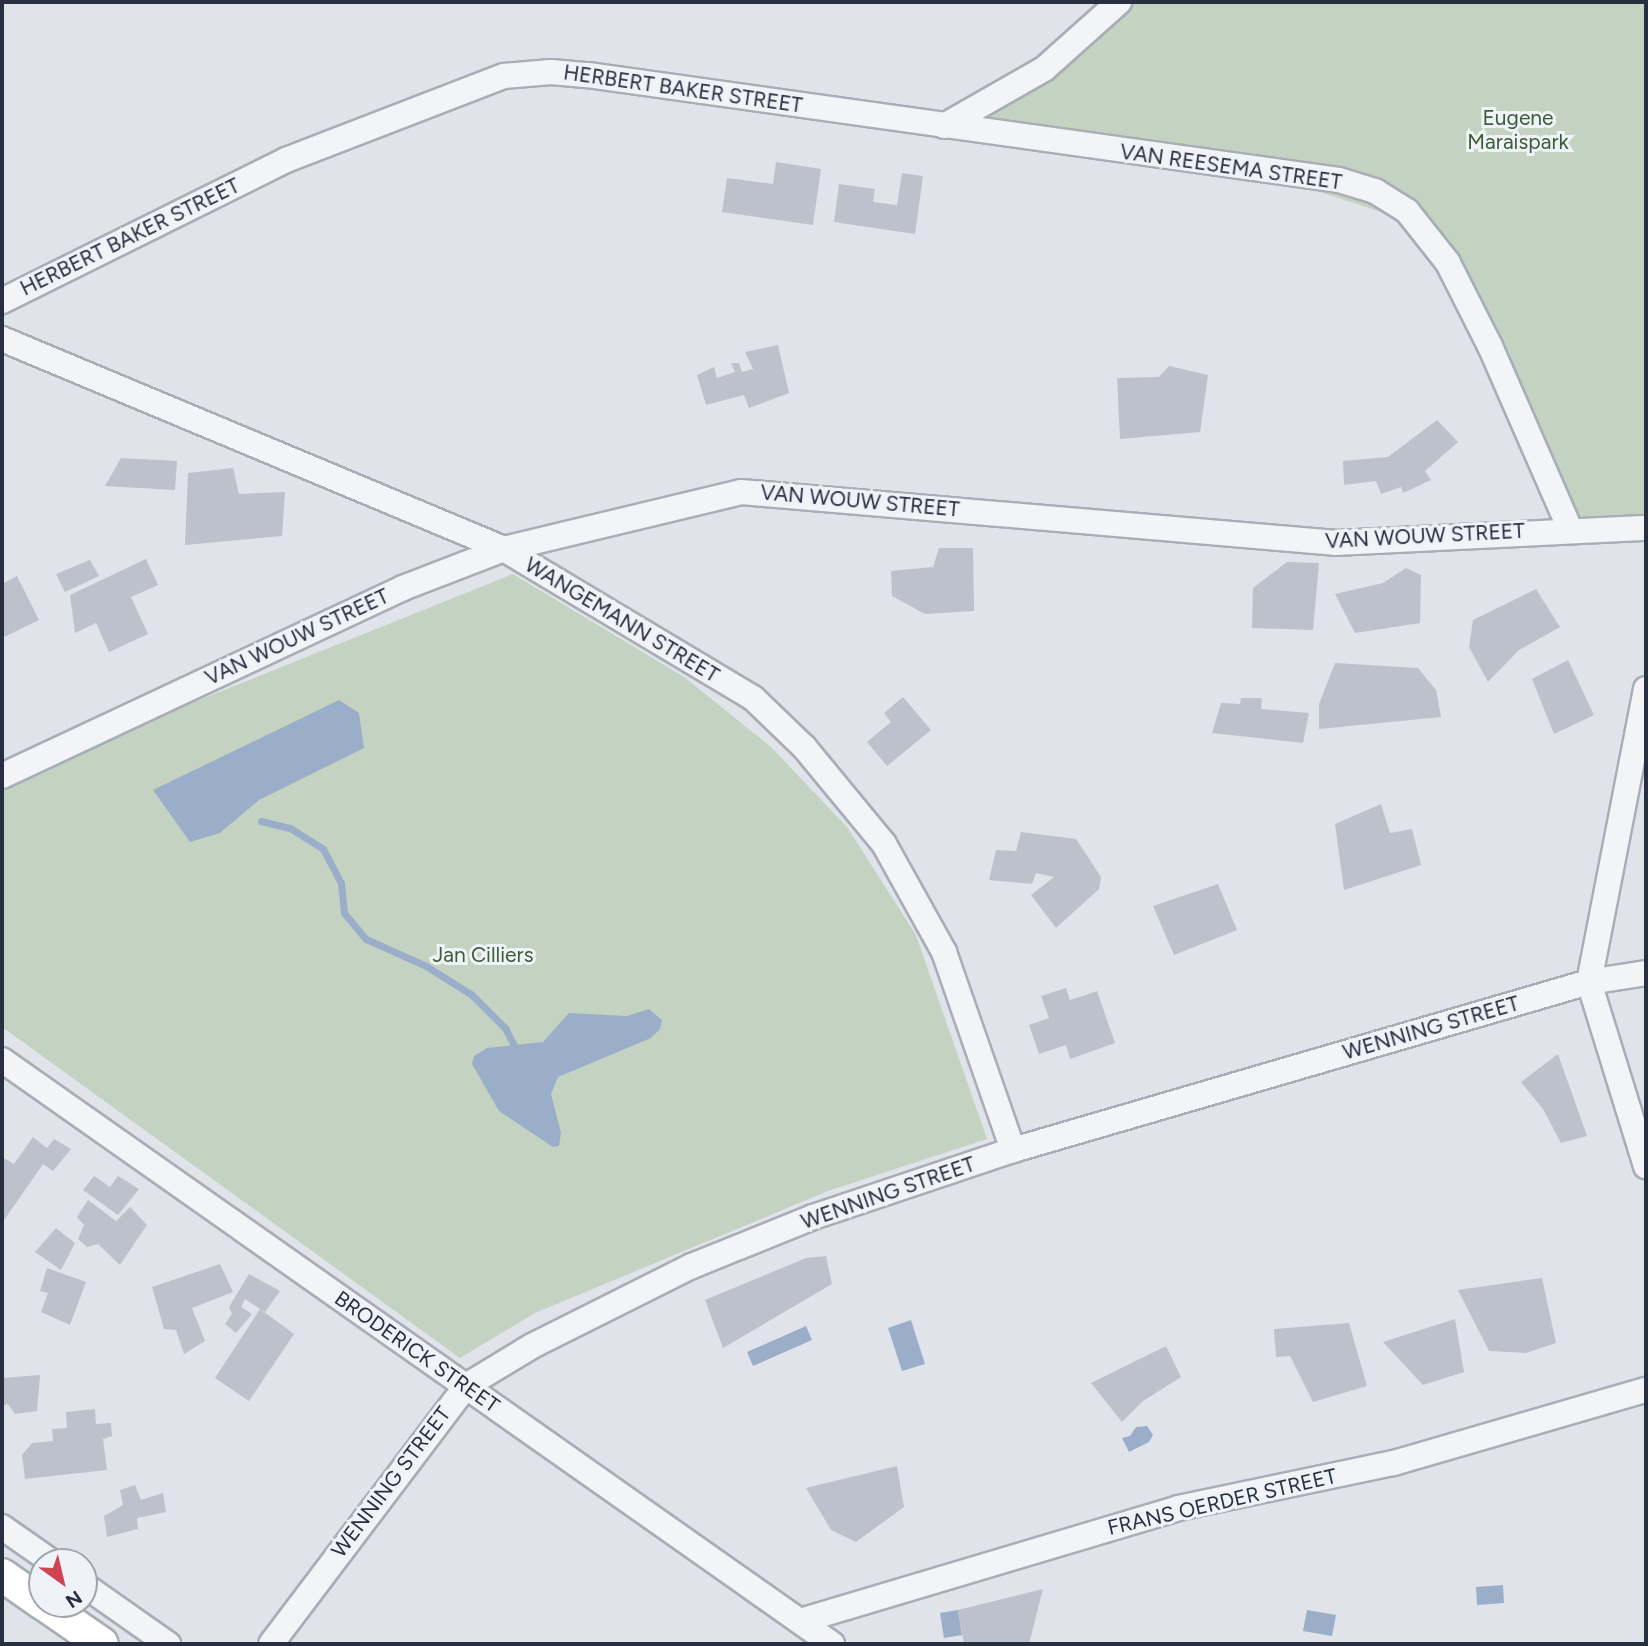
<!DOCTYPE html>
<style>
body{margin:0}
#map{position:relative;width:1648px;height:1646px;overflow:hidden;background:#e0e3e9;font-family:Figtree,sans-serif}
div>[style]{position:absolute}
.green>*{inset:0;background:#c4d3c1}
.water>*{inset:0;background:#9baec9}
.stream>*{height:7px;margin:-3.5px;padding:0 3.5px;transform-origin:3.5px;border-radius:3.5px;background:#9baec9}
.building>*{inset:0;background:#bdc1cc}
.roads{filter:drop-shadow(2px 0 #a9adb6) drop-shadow(-2px 0 #a9adb6) drop-shadow(0 2px #a9adb6) drop-shadow(0 -2px #a9adb6)}
.minor>*{height:24px;margin:-12px;padding:0 12px;transform-origin:12px;border-radius:12px;background:#f2f4f7}
.major>*{height:32px;margin:-16px;padding:0 16px;transform-origin:16px;border-radius:16px;background:#fff}
span{translate:-50% -50%;white-space:nowrap;text-align:center;line-height:1.15;-webkit-text-stroke:6px #eff2f6;paint-order:stroke}
.street-label{font-size:21px;color:#282f40}
.park-label{font-size:21px;color:#3a5c36}
.frame{position:absolute;inset:0;border:4px solid #282f40;pointer-events:none}
.north{position:absolute;left:28px;top:1548px;width:70px;height:70px;box-sizing:border-box;background:#eff2f6;border:2px solid #9fa4ad;border-radius:50%;rotate:146deg;font-size:19px;font-weight:700;line-height:28px;text-align:center;color:#282f40}
.north::after{content:'';display:block;margin:auto;width:24px;height:32px;background:#ce4450;clip-path:polygon(50% 0,100% 100%,50% 72%,0 100%)}
</style>
<div id="map">
<div class="green">
<div style="clip-path:polygon(1117px 2px,1646px 2px,1646px 527px,1573px 531px,1439px 231px,1198px 152px,985px 120px)"></div>
<div style="clip-path:polygon(513px 574px,684px 677px,771px 747px,847px 827px,916px 935px,987px 1139px,828px 1191px,535px 1313px,460px 1358px,2px 1027px,2px 792px,157px 717px)"></div>
</div>
<div class="water">
<div style="clip-path:polygon(339px 700px,359px 713px,364px 748px,259px 800px,220px 833px,190px 842px,153px 790px)"></div>
<div style="clip-path:polygon(649px 1009px,662px 1020px,660px 1029px,651px 1038px,558px 1077px,551px 1094px,561px 1133px,559px 1146px,553px 1147px,499px 1111px,472px 1064px,474px 1056px,487px 1048px,543px 1042px,569px 1013px,627px 1016px)"></div>
<div style="clip-path:polygon(911px 1320px,925px 1364px,902px 1371px,888px 1328px)"></div>
<div style="clip-path:polygon(806px 1326px,812px 1340px,753px 1366px,747px 1352px)"></div>
<div style="clip-path:polygon(1147px 1426px,1153px 1435px,1149px 1442px,1129px 1452px,1122px 1438px,1130px 1436px,1136px 1427px)"></div>
<div style="clip-path:polygon(1503px 1585px,1504px 1603px,1477px 1605px,1476px 1587px)"></div>
<div style="clip-path:polygon(958px 1610px,962px 1635px,944px 1638px,940px 1613px)"></div>
<div style="clip-path:polygon(1307px 1610px,1336px 1615px,1332px 1636px,1303px 1631px)"></div>
</div>
<div class="stream">
<div style="left:261px;top:821px;width:30px;rotate:14deg"></div>
<div style="left:290px;top:828px;width:39px;rotate:32deg"></div>
<div style="left:323px;top:849px;width:38px;rotate:62deg"></div>
<div style="left:341px;top:883px;width:30px;rotate:84deg"></div>
<div style="left:344px;top:913px;width:34px;rotate:50deg"></div>
<div style="left:366px;top:939px;width:66px;rotate:24.2deg"></div>
<div style="left:426px;top:966px;width:54px;rotate:32.2deg"></div>
<div style="left:472px;top:995px;width:47px;rotate:45deg"></div>
<div style="left:505px;top:1028px;width:19px;rotate:62deg"></div>
</div>
<div class="building">
<div style="clip-path:polygon(776px 162px,821px 169px,813px 225px,722px 212px,727px 178px,773px 184px)"></div>
<div style="clip-path:polygon(902px 173px,923px 176px,915px 234px,834px 222px,839px 184px,875px 189px,873px 202px,897px 205px)"></div>
<div style="clip-path:polygon(778px 345px,789px 393px,749px 408px,744px 395px,706px 405px,697px 375px,714px 367px,717px 378px,735px 372px,731px 363px,739px 363px,742px 372px,753px 369px,745px 352px)"></div>
<div style="clip-path:polygon(1169px 366px,1208px 375px,1200px 432px,1120px 439px,1117px 378px,1159px 377px)"></div>
<div style="clip-path:polygon(1437px 420px,1458px 442px,1425px 471px,1431px 480px,1403px 493px,1401px 487px,1381px 494px,1376px 481px,1344px 485px,1343px 461px,1388px 457px)"></div>
<div style="clip-path:polygon(121px 458px,177px 461px,175px 490px,105px 486px)"></div>
<div style="clip-path:polygon(233px 468px,239px 494px,285px 492px,282px 536px,185px 545px,188px 473px)"></div>
<div style="clip-path:polygon(939px 548px,973px 548px,974px 611px,925px 614px,892px 596px,891px 571px,933px 567px)"></div>
<div style="clip-path:polygon(146px 559px,158px 585px,131px 597px,148px 634px,109px 652px,96px 623px,75px 633px,70px 595px)"></div>
<div style="clip-path:polygon(90px 560px,99px 576px,65px 592px,56px 574px)"></div>
<div style="clip-path:polygon(1287px 562px,1319px 563px,1313px 630px,1252px 628px,1253px 588px)"></div>
<div style="clip-path:polygon(1406px 568px,1421px 575px,1420px 623px,1355px 633px,1335px 594px,1383px 583px)"></div>
<div style="clip-path:polygon(17px 576px,39px 620px,2px 638px,2px 584px)"></div>
<div style="clip-path:polygon(1536px 589px,1560px 627px,1519px 650px,1488px 682px,1469px 647px,1473px 620px)"></div>
<div style="clip-path:polygon(1568px 660px,1594px 715px,1554px 734px,1532px 679px)"></div>
<div style="clip-path:polygon(1335px 663px,1418px 668px,1436px 690px,1441px 717px,1319px 729px,1319px 704px)"></div>
<div style="clip-path:polygon(903px 697px,931px 730px,887px 766px,867px 742px,891px 722px,884px 713px)"></div>
<div style="clip-path:polygon(1241px 698px,1262px 698px,1261px 709px,1309px 713px,1303px 743px,1212px 733px,1221px 703px,1240px 704px)"></div>
<div style="clip-path:polygon(1381px 804px,1390px 833px,1412px 829px,1421px 865px,1344px 890px,1335px 824px)"></div>
<div style="clip-path:polygon(1021px 832px,1076px 839px,1101px 877px,1099px 889px,1056px 928px,1031px 895px,1054px 877px,1036px 873px,1032px 884px,989px 880px,996px 850px,1016px 851px)"></div>
<div style="clip-path:polygon(1218px 884px,1237px 930px,1174px 955px,1153px 906px)"></div>
<div style="clip-path:polygon(1066px 988px,1070px 1000px,1097px 991px,1115px 1043px,1070px 1059px,1066px 1045px,1039px 1054px,1029px 1025px,1049px 1018px,1041px 996px)"></div>
<div style="clip-path:polygon(1558px 1054px,1587px 1136px,1561px 1143px,1543px 1109px,1521px 1082px)"></div>
<div style="clip-path:polygon(33px 1137px,47px 1148px,54px 1139px,71px 1149px,53px 1171px,43px 1164px,2px 1223px,2px 1157px,14px 1164px)"></div>
<div style="clip-path:polygon(94px 1176px,110px 1187px,118px 1176px,139px 1189px,118px 1215px,83px 1190px)"></div>
<div style="clip-path:polygon(88px 1200px,116px 1221px,130px 1207px,147px 1225px,120px 1265px,98px 1244px,87px 1247px,78px 1239px,84px 1225px,77px 1217px)"></div>
<div style="clip-path:polygon(56px 1228px,75px 1243px,61px 1270px,35px 1252px)"></div>
<div style="clip-path:polygon(826px 1256px,832px 1284px,723px 1348px,705px 1300px,806px 1258px)"></div>
<div style="clip-path:polygon(220px 1264px,233px 1292px,192px 1308px,205px 1341px,184px 1354px,176px 1330px,164px 1329px,152px 1287px)"></div>
<div style="clip-path:polygon(47px 1268px,86px 1282px,70px 1325px,41px 1312px,48px 1293px,40px 1291px)"></div>
<div style="clip-path:polygon(249px 1274px,280px 1291px,265px 1312px,245px 1299px,241px 1307px,252px 1314px,236px 1333px,225px 1324px,232px 1314px,229px 1307px)"></div>
<div style="clip-path:polygon(1542px 1278px,1556px 1343px,1526px 1353px,1489px 1351px,1458px 1290px)"></div>
<div style="clip-path:polygon(260px 1309px,294px 1334px,249px 1401px,215px 1378px)"></div>
<div style="clip-path:polygon(1455px 1319px,1464px 1372px,1423px 1385px,1383px 1342px)"></div>
<div style="clip-path:polygon(1349px 1323px,1367px 1386px,1313px 1402px,1290px 1356px,1276px 1357px,1274px 1329px)"></div>
<div style="clip-path:polygon(1166px 1346px,1181px 1377px,1143px 1401px,1122px 1422px,1091px 1383px)"></div>
<div style="clip-path:polygon(40px 1375px,37px 1411px,15px 1414px,8px 1404px,2px 1406px,2px 1378px)"></div>
<div style="clip-path:polygon(95px 1409px,96px 1424px,111px 1423px,112px 1436px,103px 1439px,107px 1470px,25px 1479px,22px 1455px,32px 1443px,53px 1441px,52px 1429px,67px 1428px,66px 1412px)"></div>
<div style="clip-path:polygon(897px 1466px,904px 1507px,856px 1542px,831px 1530px,806px 1488px)"></div>
<div style="clip-path:polygon(135px 1485px,141px 1500px,163px 1493px,166px 1512px,137px 1518px,138px 1529px,107px 1537px,104px 1516px,123px 1505px,120px 1490px)"></div>
<div style="clip-path:polygon(1043px 1589px,1029px 1644px,964px 1644px,958px 1610px)"></div>
</div>
<div class="roads">
<div class="minor">
<div style="left:944px;top:126px;width:115px;rotate:-29.7deg"></div>
<div style="left:1044px;top:69px;width:101px;rotate:-41.8deg"></div>
<div style="left:2px;top:301px;width:317px;rotate:-26.4deg"></div>
<div style="left:286px;top:160px;width:234px;rotate:-21.1deg"></div>
<div style="left:504px;top:76px;width:47px;rotate:-4.9deg"></div>
<div style="left:551px;top:72px;width:37px;rotate:5deg"></div>
<div style="left:588px;top:75px;width:758px;rotate:7.96deg"></div>
<div style="left:1339px;top:180px;width:38px;rotate:17deg"></div>
<div style="left:1375px;top:191px;width:38px;rotate:32deg"></div>
<div style="left:1407px;top:211px;width:66px;rotate:51.7deg"></div>
<div style="left:1448px;top:263px;width:93px;rotate:63.2deg"></div>
<div style="left:1490px;top:346px;width:200px;rotate:66.4deg"></div>
<div style="left:2px;top:339px;width:544px;rotate:22.7deg"></div>
<div style="left:504px;top:549px;width:290px;rotate:30.9deg"></div>
<div style="left:753px;top:698px;width:71px;rotate:43.9deg"></div>
<div style="left:804px;top:747px;width:126px;rotate:50.5deg"></div>
<div style="left:884px;top:844px;width:124px;rotate:60.9deg"></div>
<div style="left:944px;top:952px;width:210px;rotate:70.8deg"></div>
<div style="left:1646px;top:689px;width:298px;rotate:101deg"></div>
<div style="left:1589px;top:982px;width:193px;rotate:72.8deg"></div>
<div style="left:2px;top:776px;width:443px;rotate:-25.1deg"></div>
<div style="left:403px;top:588px;width:108px;rotate:-21.1deg"></div>
<div style="left:504px;top:549px;width:244px;rotate:-13.5deg"></div>
<div style="left:741px;top:492px;width:598px;rotate:4.89deg"></div>
<div style="left:1337px;top:543px;width:309px;rotate:-2.8deg"></div>
<div style="left:2px;top:1060px;width:1015px;rotate:35.13deg"></div>
<div style="left:2px;top:1527px;width:61px;rotate:35deg"></div>
<div style="left:84px;top:1585px;width:103px;rotate:35.1deg"></div>
<div style="left:800px;top:1621px;width:395px;rotate:-16.6deg"></div>
<div style="left:1178px;top:1508px;width:221px;rotate:-11.8deg"></div>
<div style="left:1394px;top:1463px;width:262px;rotate:-16.2deg"></div>
<div style="left:271px;top:1644px;width:323px;rotate:-52.9deg"></div>
<div style="left:466px;top:1386px;width:77px;rotate:-31.2deg"></div>
<div style="left:532px;top:1346px;width:179px;rotate:-26.6deg"></div>
<div style="left:692px;top:1266px;width:131px;rotate:-22deg"></div>
<div style="left:813px;top:1217px;width:211px;rotate:-18.5deg"></div>
<div style="left:1013px;top:1150px;width:600px;rotate:-16.26deg"></div>
<div style="left:1589px;top:982px;width:58px;rotate:-9deg"></div>
</div>
<div class="major">
<div style="left:2px;top:1575px;width:49px;rotate:35deg"></div>
<div style="left:44px;top:1604px;width:70px;rotate:34.6deg"></div>
</div>
</div>
<div class="street-label">
<span style="left:683px;top:89px;rotate:8deg">HERBERT BAKER STREET</span>
<span style="left:1231px;top:167px;rotate:8deg">VAN REESEMA STREET</span>
<span style="left:130px;top:237px;rotate:-26deg">HERBERT BAKER STREET</span>
<span style="left:860px;top:501px;rotate:5deg">VAN WOUW STREET</span>
<span style="left:1425px;top:536px;rotate:-3deg">VAN WOUW STREET</span>
<span style="left:622px;top:620px;rotate:31deg">WANGEMANN STREET</span>
<span style="left:297px;top:637px;rotate:-25deg">VAN WOUW STREET</span>
<span style="left:1431px;top:1028px;rotate:-16deg">WENNING STREET</span>
<span style="left:888px;top:1193px;rotate:-19deg">WENNING STREET</span>
<span style="left:417px;top:1352px;rotate:35deg">BRODERICK STREET</span>
<span style="left:391px;top:1482px;rotate:-53deg">WENNING STREET</span>
<span style="left:1222px;top:1502px;rotate:-13deg">FRANS OERDER STREET</span>
</div>
<div class="park-label">
<span style="left:1518px;top:130px">Eugene<br>Maraispark</span>
<span style="left:483px;top:955px">Jan Cilliers</span>
</div>
<div class="frame"></div>
<div class="north">N</div>
</div>
